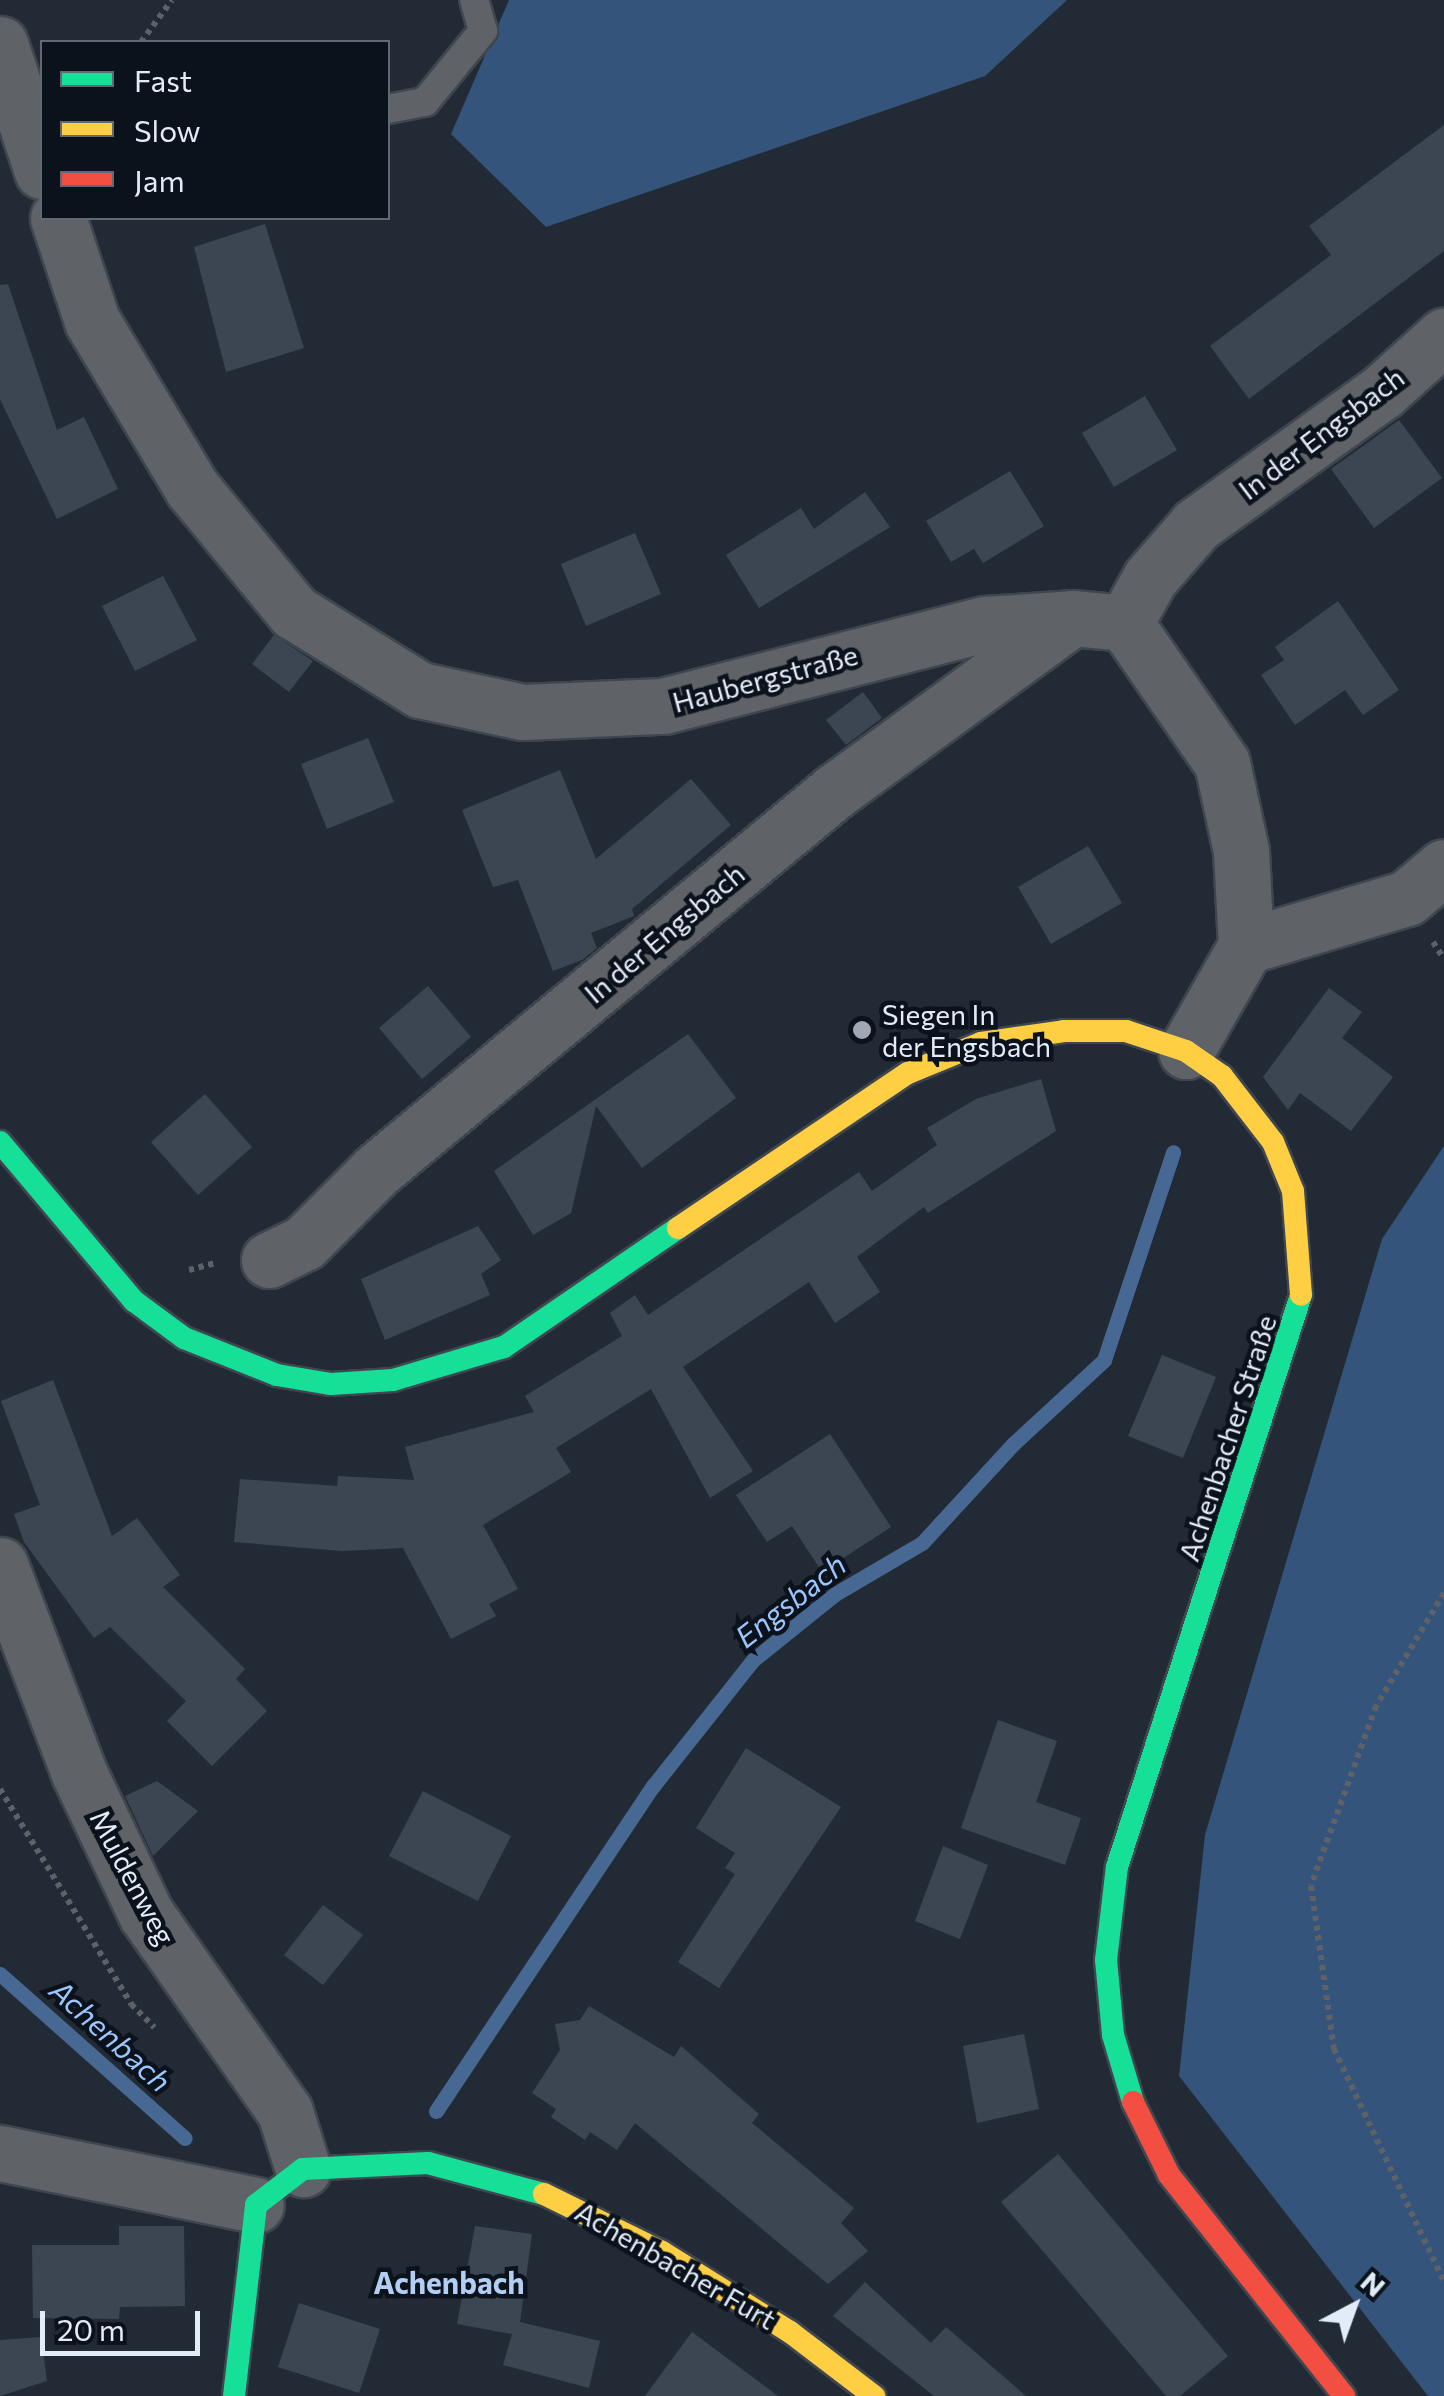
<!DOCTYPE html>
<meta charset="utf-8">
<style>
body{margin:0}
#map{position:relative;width:1444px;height:2396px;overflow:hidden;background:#222b35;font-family:Commissioner,sans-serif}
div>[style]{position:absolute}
.forest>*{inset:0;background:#34547c}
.stream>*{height:15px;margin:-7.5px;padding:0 7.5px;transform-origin:7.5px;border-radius:7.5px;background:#476893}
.building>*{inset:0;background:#3c4653}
.path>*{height:6px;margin-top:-3px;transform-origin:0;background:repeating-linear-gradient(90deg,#5e6268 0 5px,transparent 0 10px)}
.roads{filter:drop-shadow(2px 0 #3f464f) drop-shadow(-2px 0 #3f464f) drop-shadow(0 2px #3f464f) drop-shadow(0 -2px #3f464f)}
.lane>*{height:28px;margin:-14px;padding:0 14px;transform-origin:14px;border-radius:14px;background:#5f6367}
.street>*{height:55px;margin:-27.5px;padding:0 27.5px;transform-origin:27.5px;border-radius:27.5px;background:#5f6367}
.fast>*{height:22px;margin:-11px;padding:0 11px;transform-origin:11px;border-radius:11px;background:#16e098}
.slow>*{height:22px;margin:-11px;padding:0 11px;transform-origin:11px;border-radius:11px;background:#ffcf43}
.jam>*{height:22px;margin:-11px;padding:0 11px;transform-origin:11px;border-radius:11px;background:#f24e42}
.dots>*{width:28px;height:28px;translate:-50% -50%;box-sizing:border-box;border:5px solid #0b121b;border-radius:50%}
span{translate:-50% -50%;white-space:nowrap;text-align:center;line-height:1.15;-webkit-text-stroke:9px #0b121b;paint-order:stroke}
.street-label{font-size:28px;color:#e2ecf9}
.poi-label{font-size:28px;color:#e2ecf9}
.left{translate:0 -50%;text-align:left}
.water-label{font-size:30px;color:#9bc5fd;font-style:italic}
.neighbourhood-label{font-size:30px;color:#b2cef3;font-weight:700}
.legend{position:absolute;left:40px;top:40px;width:350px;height:180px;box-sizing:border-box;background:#0b121b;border:2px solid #616974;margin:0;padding:12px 18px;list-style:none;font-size:30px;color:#e2ecf9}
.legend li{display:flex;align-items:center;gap:20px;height:50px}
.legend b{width:50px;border:2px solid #616974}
.north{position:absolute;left:1304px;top:2256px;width:100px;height:100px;-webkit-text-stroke:8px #0b121b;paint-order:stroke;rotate:41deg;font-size:28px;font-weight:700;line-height:40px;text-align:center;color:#e2ecf9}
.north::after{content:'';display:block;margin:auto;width:35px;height:45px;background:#e2ecf9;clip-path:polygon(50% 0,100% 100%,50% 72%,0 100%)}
.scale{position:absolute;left:40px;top:2311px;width:160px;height:45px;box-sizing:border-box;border:5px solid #e2ecf9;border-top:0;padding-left:12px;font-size:30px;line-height:35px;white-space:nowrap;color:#e2ecf9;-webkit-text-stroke:8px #0b121b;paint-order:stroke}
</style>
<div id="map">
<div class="forest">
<div style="clip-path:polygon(509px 0,1067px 0,985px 76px,546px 227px,451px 134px)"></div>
<div style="clip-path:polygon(1444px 1146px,1444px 2396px,1428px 2396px,1179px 2076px,1205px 1835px,1382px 1239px)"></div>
</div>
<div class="stream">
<div style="left:0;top:1974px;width:247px;rotate:41.6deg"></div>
<div style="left:436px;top:2111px;width:391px;rotate:-56.3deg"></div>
<div style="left:653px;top:1786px;width:161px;rotate:-51.6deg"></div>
<div style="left:753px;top:1660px;width:105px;rotate:-38.8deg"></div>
<div style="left:835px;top:1594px;width:101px;rotate:-30.4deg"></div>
<div style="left:922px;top:1543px;width:134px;rotate:-47.4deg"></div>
<div style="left:1013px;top:1444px;width:124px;rotate:-42.7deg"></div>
<div style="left:1104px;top:1360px;width:219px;rotate:-71.6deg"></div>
</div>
<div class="building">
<div style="clip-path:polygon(1444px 125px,1444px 251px,1249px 399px,1210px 346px,1331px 255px,1309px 226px)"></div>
<div style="clip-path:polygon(265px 224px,304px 348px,226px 372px,194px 247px)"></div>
<div style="clip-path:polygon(8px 284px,57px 430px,84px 417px,118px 489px,57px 519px,0 399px,0 285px)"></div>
<div style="clip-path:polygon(1145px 396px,1177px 450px,1114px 487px,1082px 433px)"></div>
<div style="clip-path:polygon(1399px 420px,1442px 478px,1374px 528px,1331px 469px)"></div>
<div style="clip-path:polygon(1010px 471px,1044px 526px,983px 563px,974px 549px,951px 562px,926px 521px)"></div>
<div style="clip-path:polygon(865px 492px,890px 527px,759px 608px,726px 555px,801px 508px,814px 529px)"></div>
<div style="clip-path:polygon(635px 533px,661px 594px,586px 626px,561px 564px)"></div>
<div style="clip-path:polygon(163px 576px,197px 640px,135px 671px,102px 606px)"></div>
<div style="clip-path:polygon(1338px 601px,1399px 690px,1363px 715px,1345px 690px,1295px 725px,1261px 675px,1284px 660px,1275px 647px)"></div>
<div style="clip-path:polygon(274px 635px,313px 661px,289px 692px,252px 664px)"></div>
<div style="clip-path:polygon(863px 692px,882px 718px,846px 745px,826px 720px)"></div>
<div style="clip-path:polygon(368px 738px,394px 802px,327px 829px,301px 764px)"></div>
<div style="clip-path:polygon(560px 770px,596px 859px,691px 779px,731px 825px,632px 909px,634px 916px,591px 933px,597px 948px,582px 960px,553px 971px,518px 880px,493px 887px,462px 810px)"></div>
<div style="clip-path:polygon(1088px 846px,1122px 903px,1051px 944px,1018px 887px)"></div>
<div style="clip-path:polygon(428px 986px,471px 1037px,422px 1079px,379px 1028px)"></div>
<div style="clip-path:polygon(1329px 988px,1362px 1012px,1342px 1038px,1393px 1077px,1351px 1131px,1300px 1093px,1288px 1110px,1263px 1077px)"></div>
<div style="clip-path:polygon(688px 1034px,736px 1098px,642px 1168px,596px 1106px,571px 1213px,533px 1235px,494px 1171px)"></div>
<div style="clip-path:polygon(1041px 1079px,1056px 1131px,928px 1213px,924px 1207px,857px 1257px,880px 1292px,835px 1323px,809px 1282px,683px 1367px,753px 1471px,710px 1498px,651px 1389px,556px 1448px,571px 1472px,483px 1525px,518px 1589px,489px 1604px,496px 1616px,451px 1639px,403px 1548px,342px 1551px,234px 1542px,240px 1479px,337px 1486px,338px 1476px,414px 1480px,405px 1447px,534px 1412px,525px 1396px,622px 1336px,610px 1313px,635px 1295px,648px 1315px,859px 1172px,872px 1191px,937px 1145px,927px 1128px,976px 1099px)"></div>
<div style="clip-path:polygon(205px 1094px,252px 1147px,198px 1195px,151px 1142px)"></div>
<div style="clip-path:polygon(478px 1226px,501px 1260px,481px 1274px,490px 1295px,385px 1340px,361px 1279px)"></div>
<div style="clip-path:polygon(1162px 1355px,1216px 1377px,1183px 1458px,1128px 1436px)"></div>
<div style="clip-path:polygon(53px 1380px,112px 1536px,137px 1518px,180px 1575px,163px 1587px,245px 1669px,236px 1679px,267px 1711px,212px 1766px,167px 1721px,186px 1701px,110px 1627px,94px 1638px,24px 1542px,14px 1514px,40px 1505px,1px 1401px)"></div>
<div style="clip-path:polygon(830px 1434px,891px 1527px,822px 1572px,792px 1526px,767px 1542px,736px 1495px)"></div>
<div style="clip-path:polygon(998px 1720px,1057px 1741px,1036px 1802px,1081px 1818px,1065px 1865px,961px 1828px)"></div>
<div style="clip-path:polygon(746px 1748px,841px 1807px,719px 1988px,678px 1962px,735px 1874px,725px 1868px,735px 1853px,696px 1828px)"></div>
<div style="clip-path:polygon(157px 1781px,198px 1811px,153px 1856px,125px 1796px)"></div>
<div style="clip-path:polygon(423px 1791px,511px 1836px,478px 1901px,389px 1856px)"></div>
<div style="clip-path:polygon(943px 1846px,988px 1865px,960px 1939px,915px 1921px)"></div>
<div style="clip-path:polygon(323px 1905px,363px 1935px,323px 1985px,284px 1955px)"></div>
<div style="clip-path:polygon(589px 2006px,674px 2057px,681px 2046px,759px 2114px,752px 2123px,854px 2208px,841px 2223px,868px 2251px,828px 2284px,635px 2123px,617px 2150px,590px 2132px,585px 2140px,551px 2117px,556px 2109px,532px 2093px,560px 2050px,555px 2024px,580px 2020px)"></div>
<div style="clip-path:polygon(1024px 2034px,1039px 2109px,977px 2123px,963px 2046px)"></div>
<div style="clip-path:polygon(1058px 2154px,1228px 2356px,1180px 2396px,1166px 2396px,1001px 2202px)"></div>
<div style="clip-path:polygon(119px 2226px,184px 2226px,185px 2306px,120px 2307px,119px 2319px,33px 2318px,32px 2245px,119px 2245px)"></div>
<div style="clip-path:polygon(475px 2226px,532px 2234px,520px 2322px,600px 2341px,589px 2388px,503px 2365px,512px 2334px,457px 2324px)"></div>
<div style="clip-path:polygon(865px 2282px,931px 2343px,946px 2327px,1026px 2396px,934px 2396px,833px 2316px)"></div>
<div style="clip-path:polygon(299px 2303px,380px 2329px,359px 2393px,278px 2367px)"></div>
<div style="clip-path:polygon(692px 2332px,778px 2396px,645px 2396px)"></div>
<div style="clip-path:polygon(41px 2337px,47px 2381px,0 2396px,0 2340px)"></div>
</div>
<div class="path">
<div style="left:141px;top:42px;width:52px;rotate:-53.6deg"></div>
<div style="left:1433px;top:942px;width:20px;rotate:57deg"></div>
<div style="left:189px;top:1270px;width:28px;rotate:-15deg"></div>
<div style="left:1444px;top:1593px;width:132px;rotate:121deg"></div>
<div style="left:1376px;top:1706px;width:191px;rotate:109.9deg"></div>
<div style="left:1311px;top:1886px;width:165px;rotate:82deg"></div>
<div style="left:1334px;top:2049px;width:258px;rotate:64.7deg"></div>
<div style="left:0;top:1789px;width:252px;rotate:58.6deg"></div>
<div style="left:131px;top:2004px;width:33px;rotate:45deg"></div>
</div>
<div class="roads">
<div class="lane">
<div style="left:388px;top:109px;width:38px;rotate:-11deg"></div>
<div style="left:425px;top:102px;width:92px;rotate:-50.8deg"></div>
<div style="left:483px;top:31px;width:32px;rotate:-106deg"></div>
</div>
<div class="street">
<div style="left:0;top:44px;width:134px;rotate:71.7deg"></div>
<div style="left:58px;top:218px;width:108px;rotate:71.7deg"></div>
<div style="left:92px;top:321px;width:195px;rotate:59.1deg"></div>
<div style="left:192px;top:488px;width:161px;rotate:50.6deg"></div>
<div style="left:294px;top:612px;width:148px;rotate:31.8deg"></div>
<div style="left:420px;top:690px;width:105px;rotate:12.1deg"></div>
<div style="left:523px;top:712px;width:140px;rotate:-2.5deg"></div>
<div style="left:663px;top:706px;width:332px;rotate:-14.3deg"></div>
<div style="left:985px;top:624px;width:87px;rotate:-3.9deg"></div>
<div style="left:1072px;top:618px;width:53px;rotate:5.4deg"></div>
<div style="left:1125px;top:623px;width:170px;rotate:55.3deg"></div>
<div style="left:1222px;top:763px;width:90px;rotate:77.8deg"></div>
<div style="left:1241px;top:851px;width:95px;rotate:87deg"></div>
<div style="left:1246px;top:946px;width:121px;rotate:119.7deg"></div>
<div style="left:1125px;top:623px;width:51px;rotate:-60.9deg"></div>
<div style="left:1150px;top:578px;width:70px;rotate:-49deg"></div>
<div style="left:1196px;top:525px;width:229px;rotate:-35.6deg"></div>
<div style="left:1382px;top:392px;width:84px;rotate:-42.1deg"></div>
<div style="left:1246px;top:946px;width:168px;rotate:-16.6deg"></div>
<div style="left:1407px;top:898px;width:48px;rotate:-40deg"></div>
<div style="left:269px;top:1260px;width:39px;rotate:-26deg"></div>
<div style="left:304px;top:1243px;width:103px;rotate:-45deg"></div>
<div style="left:377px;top:1170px;width:594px;rotate:-39.61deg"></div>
<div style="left:835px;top:791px;width:293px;rotate:-36.1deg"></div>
<div style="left:0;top:1565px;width:222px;rotate:69.2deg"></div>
<div style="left:79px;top:1773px;width:156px;rotate:64.6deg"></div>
<div style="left:146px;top:1914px;width:242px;rotate:54.9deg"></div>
<div style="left:285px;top:2112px;width:60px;rotate:72.5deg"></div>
<div style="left:0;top:2153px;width:261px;rotate:11.5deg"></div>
</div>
<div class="fast">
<div style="left:0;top:1142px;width:208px;rotate:49.9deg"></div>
<div style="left:134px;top:1301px;width:62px;rotate:36.5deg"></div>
<div style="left:184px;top:1338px;width:100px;rotate:21.7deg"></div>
<div style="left:277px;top:1375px;width:55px;rotate:9.5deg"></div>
<div style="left:331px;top:1384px;width:62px;rotate:-3.7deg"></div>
<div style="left:393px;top:1380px;width:116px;rotate:-16.6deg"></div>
<div style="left:504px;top:1347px;width:211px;rotate:-34.4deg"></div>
<div style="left:1133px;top:2102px;width:70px;rotate:-106.6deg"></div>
<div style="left:1113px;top:2035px;width:75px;rotate:-95.3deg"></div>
<div style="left:1106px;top:1960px;width:94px;rotate:-83.3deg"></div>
<div style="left:1117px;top:1867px;width:601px;rotate:-72.17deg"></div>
<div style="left:234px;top:2396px;width:192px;rotate:-83.4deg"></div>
<div style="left:256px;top:2205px;width:59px;rotate:-37.5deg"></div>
<div style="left:303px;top:2169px;width:125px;rotate:-2.7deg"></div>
<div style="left:428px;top:2163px;width:120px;rotate:15deg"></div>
</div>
<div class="slow">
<div style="left:678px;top:1228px;width:277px;rotate:-34deg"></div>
<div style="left:908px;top:1073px;width:79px;rotate:-22.3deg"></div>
<div style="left:981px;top:1043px;width:84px;rotate:-8.2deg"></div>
<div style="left:1064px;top:1031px;width:62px"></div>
<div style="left:1126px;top:1031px;width:63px;rotate:18.4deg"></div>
<div style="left:1186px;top:1051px;width:44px;rotate:34.8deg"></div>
<div style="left:1222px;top:1076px;width:83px;rotate:52.3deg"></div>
<div style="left:1273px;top:1142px;width:53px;rotate:67.8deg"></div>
<div style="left:1293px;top:1191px;width:104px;rotate:85.6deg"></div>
<div style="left:544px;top:2194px;width:131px;rotate:26.2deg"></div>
<div style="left:662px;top:2252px;width:151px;rotate:32deg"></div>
<div style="left:790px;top:2332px;width:106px;rotate:37.3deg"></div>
</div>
<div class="jam">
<div style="left:1133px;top:2102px;width:81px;rotate:63.7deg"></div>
<div style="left:1169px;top:2175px;width:282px;rotate:51.6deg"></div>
</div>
</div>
<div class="dots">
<div style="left:862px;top:1030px;background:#9fa8b4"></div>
</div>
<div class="street-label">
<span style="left:1321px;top:433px;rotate:-37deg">In der Engsbach</span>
<span style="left:765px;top:678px;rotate:-15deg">Haubergstraße</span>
<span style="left:664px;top:933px;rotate:-40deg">In der Engsbach</span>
<span style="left:1227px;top:1438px;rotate:-72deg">Achenbacher Straße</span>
<span style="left:133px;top:1877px;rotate:62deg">Muldenweg</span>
<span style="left:676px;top:2265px;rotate:30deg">Achenbacher Furt</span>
</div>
<div class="poi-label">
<span class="left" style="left:882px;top:1030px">Siegen In<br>der Engsbach</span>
</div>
<div class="water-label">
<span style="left:790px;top:1600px;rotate:-38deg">Engsbach</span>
<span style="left:111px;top:2035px;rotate:42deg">Achenbach</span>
</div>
<div class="neighbourhood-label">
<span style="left:449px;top:2282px">Achenbach</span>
</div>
<ul class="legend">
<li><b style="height:12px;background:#16e098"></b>Fast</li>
<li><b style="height:12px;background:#ffcf43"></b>Slow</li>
<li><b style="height:12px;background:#f24e42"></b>Jam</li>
</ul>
<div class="north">N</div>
<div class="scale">20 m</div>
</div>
